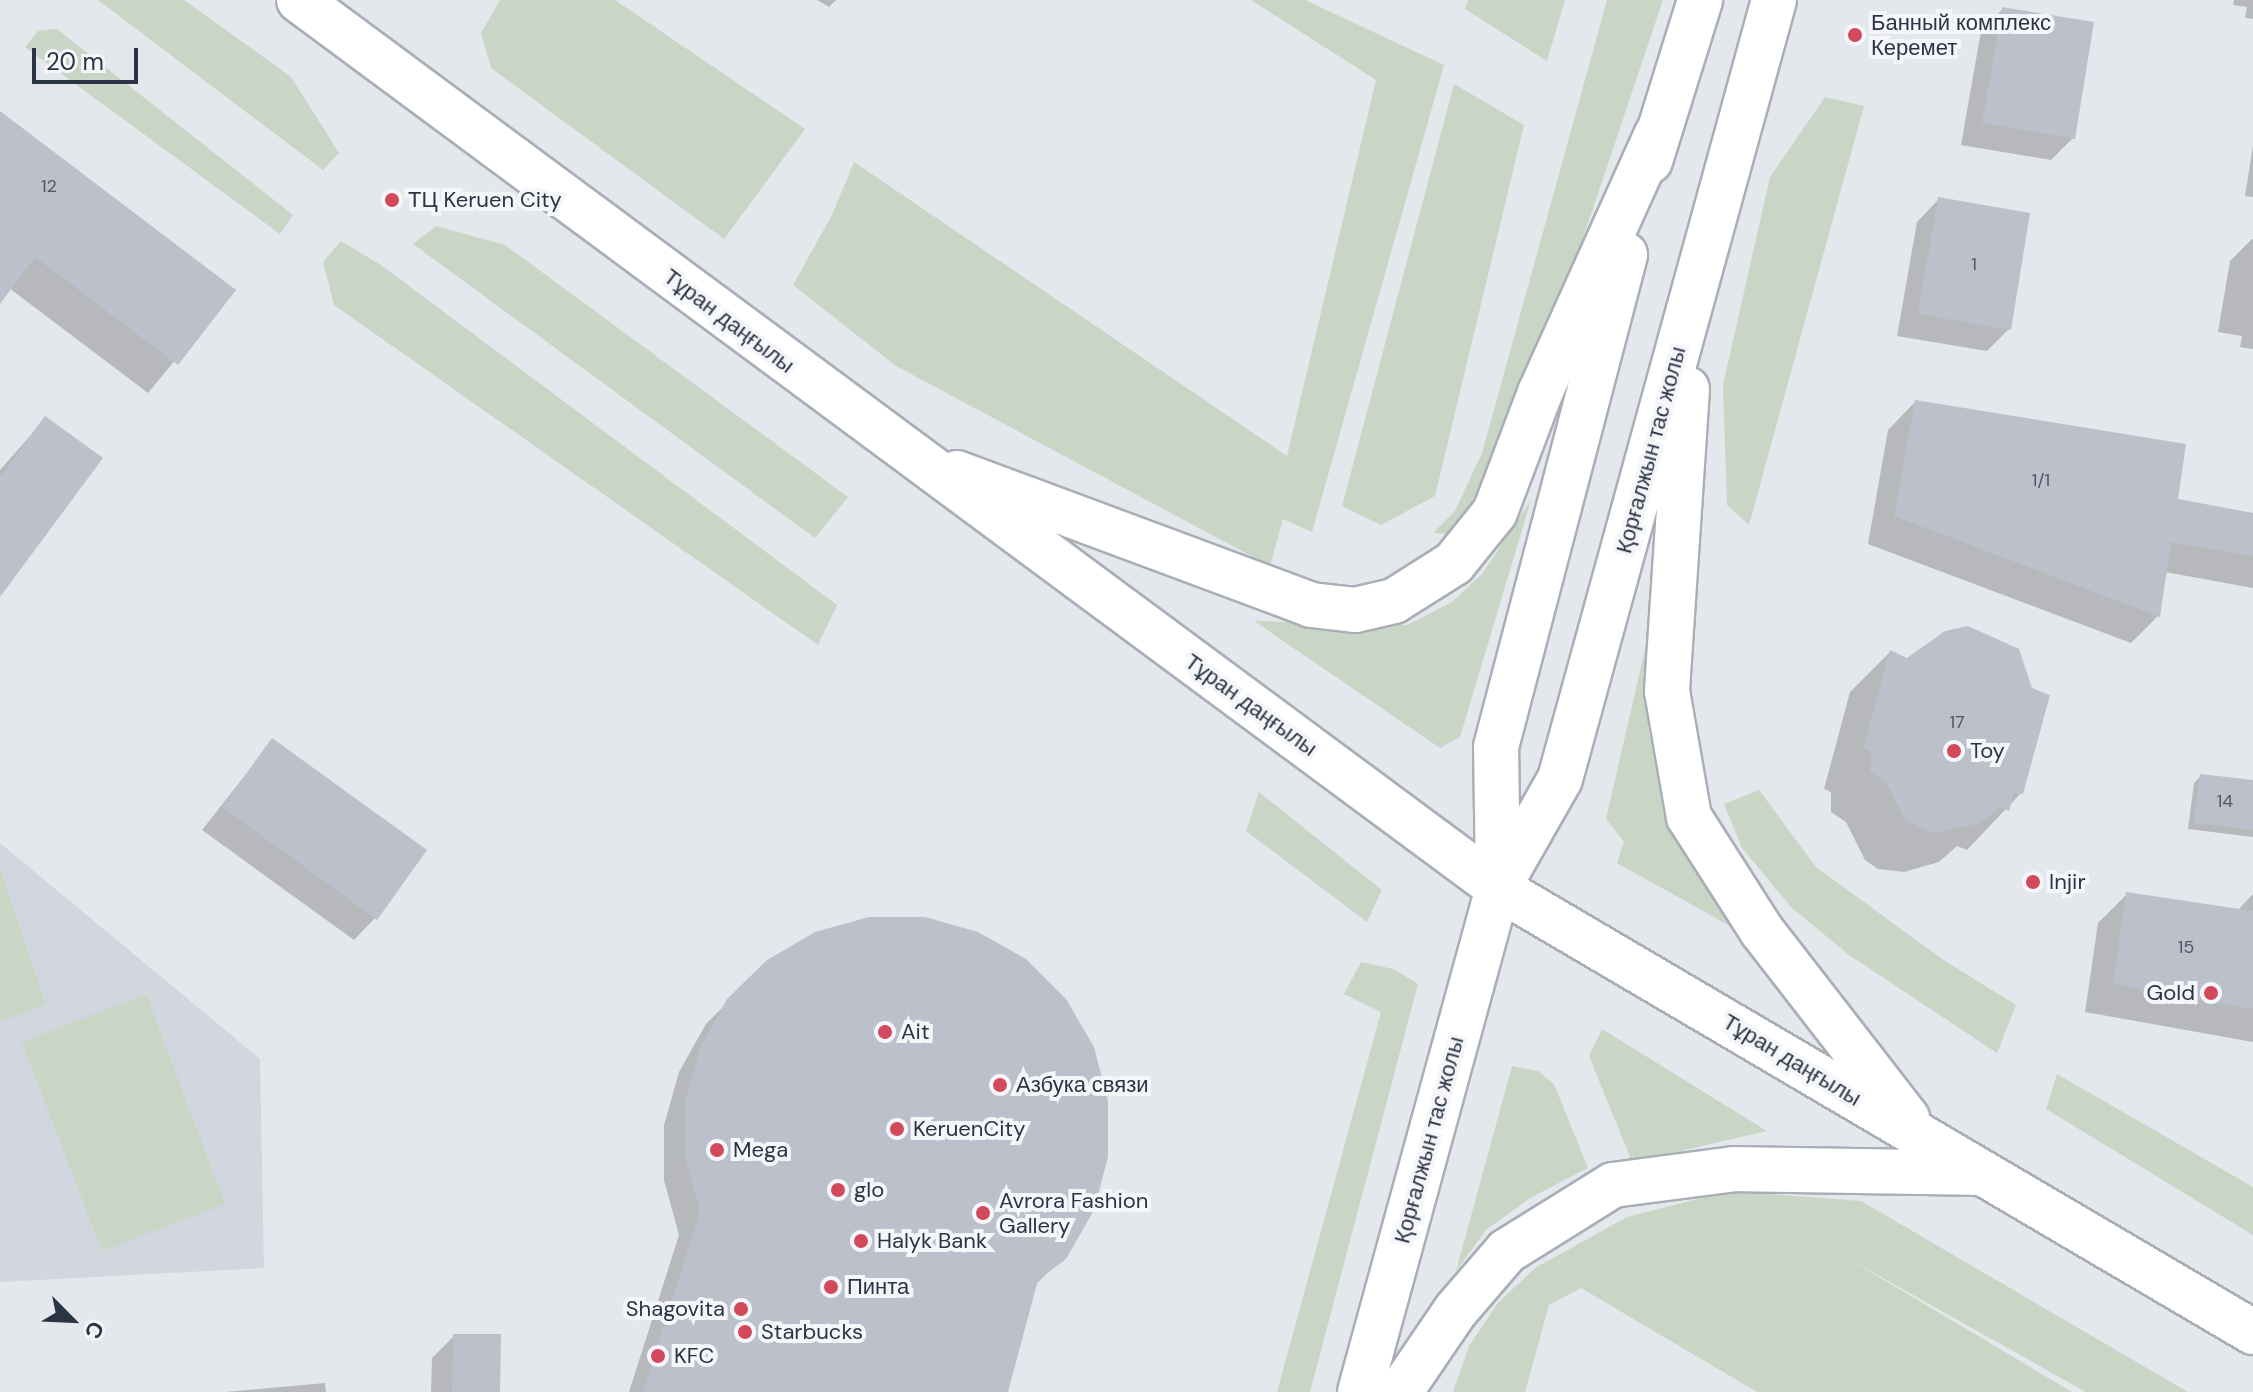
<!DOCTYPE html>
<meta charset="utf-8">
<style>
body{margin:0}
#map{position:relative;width:2253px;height:1392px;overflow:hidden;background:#e4e7ec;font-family:"DM Sans",sans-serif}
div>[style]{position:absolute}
.built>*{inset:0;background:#d2d6de}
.green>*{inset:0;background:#c9d6c5}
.shadow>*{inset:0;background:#0003}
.building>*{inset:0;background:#bbc0ca}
.roads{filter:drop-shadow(2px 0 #a9aeb7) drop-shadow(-2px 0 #a9aeb7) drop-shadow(0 2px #a9aeb7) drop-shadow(0 -2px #a9aeb7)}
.secondary>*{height:44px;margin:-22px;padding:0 22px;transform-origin:22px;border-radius:22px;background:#fff}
.primary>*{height:44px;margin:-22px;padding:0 22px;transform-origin:22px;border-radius:22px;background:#fff}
.dots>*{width:22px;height:22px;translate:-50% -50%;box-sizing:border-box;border:4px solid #f4f6f9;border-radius:50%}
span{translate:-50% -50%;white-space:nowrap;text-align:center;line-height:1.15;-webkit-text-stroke:8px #f4f6f9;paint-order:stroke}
.number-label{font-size:18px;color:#4f5766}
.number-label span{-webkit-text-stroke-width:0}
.poi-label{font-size:22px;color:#2b3445}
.left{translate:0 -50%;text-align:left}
.right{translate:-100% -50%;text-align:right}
.street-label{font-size:22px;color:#2b3445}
.north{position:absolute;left:32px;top:1280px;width:80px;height:80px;-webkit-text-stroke:6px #f4f6f9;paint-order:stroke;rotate:114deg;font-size:22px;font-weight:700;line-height:32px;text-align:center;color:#2b3445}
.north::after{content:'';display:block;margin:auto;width:28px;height:36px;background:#2b3445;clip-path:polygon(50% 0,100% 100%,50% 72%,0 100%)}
.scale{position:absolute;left:32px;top:48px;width:106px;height:36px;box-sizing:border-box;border:4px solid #2b3445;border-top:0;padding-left:10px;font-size:24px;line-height:28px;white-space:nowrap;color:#2b3445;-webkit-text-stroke:6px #f4f6f9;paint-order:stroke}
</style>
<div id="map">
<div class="built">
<div style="clip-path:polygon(0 843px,260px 1059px,264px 1268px,0 1282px)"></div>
</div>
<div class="green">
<div style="clip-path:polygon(98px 0,184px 0,291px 77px,339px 153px,323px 170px)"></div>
<div style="clip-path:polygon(500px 0,615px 0,805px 129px,724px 239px,491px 68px,481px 33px)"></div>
<div style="clip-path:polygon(1251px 0,1305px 0,1444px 65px,1312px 532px,1283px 519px,1270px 566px,896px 366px,793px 285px,832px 215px,854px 162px,1287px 456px,1376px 80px)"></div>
<div style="clip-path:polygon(1468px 0,1565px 0,1547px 61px,1465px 9px)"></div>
<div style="clip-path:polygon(1607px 0,1663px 0,1584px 235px,1464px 522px,1448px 534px,1433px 533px,1455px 511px,1482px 453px)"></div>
<div style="clip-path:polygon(57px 29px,293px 215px,280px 234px,25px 47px,38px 31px)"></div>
<div style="clip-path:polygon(1454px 84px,1524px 125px,1435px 496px,1381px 525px,1342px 506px)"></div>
<div style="clip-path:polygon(1825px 97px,1864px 106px,1749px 525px,1727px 505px,1723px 385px,1770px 177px)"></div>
<div style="clip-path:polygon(436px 226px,505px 245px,848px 497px,815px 538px,413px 244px)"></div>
<div style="clip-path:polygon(341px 241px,381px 265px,837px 605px,818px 645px,334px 305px,323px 262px)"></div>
<div style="clip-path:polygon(1531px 500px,1460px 737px,1440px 748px,1254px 621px,1407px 625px,1452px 602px,1482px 574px)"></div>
<div style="clip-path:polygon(1647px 641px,1648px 728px,1671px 824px,1684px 852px,1755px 940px,1617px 863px,1624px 842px,1606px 819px)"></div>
<div style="clip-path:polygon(1759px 790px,1816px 867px,1942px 959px,2016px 1005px,1997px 1053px,1849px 955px,1791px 907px,1742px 848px,1724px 804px)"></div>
<div style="clip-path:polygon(1259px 792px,1382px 890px,1367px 922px,1246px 831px)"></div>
<div style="clip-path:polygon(0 868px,46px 1005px,0 1021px)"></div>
<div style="clip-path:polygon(1361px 962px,1393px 969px,1418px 984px,1310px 1392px,1277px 1392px,1381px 1012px,1344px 994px)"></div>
<div style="clip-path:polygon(146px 994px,225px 1204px,102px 1251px,22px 1042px)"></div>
<div style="clip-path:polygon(1602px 1029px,1767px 1131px,1632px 1162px,1589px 1056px)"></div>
<div style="clip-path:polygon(1512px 1066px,1538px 1071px,1554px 1084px,1588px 1168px,1530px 1198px,1486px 1230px,1456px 1271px)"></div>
<div style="clip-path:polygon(2057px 1074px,2253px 1187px,2253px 1235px,2046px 1109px)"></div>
<div style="clip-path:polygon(1729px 1191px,1861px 1201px,2188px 1392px,2086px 1392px,1847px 1258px,2072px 1392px,1757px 1392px,1581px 1288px,1549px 1305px,1525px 1392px,1453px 1392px,1469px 1346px,1498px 1303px,1535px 1268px,1627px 1217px)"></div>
</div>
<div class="shadow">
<div style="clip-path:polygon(817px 0,836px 0,829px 7px)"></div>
<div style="clip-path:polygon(2234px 0,2253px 0,2253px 19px,2245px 18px,2247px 7px,2233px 5px)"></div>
<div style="clip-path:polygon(2003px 9px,2073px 138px,2051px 160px,1961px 145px,1981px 31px)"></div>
<div style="clip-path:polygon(0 117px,233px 290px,148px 393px,9px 288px,0 300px)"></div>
<div style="clip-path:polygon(2253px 145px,2253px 197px,2245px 196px)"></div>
<div style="clip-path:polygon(1939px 199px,2009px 329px,1987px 351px,1897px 336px,1917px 222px)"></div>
<div style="clip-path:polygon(2252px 239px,2253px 239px,2253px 349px,2240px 347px,2242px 336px,2218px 332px,2230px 261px)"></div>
<div style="clip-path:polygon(1915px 402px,2176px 501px,2253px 515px,2253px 588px,2165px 572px,2158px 616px,2131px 643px,1868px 544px,1888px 430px)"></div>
<div style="clip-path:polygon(46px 418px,0 594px,0 470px)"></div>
<div style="clip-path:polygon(1968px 628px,2017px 650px,2021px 793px,1967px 850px,1957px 846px,1939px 862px,1904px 872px,1878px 869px,1865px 860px,1846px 822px,1831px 812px,1831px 792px,1824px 789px,1850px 692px,1890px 652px,1907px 661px)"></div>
<div style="clip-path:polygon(273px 740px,375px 918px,354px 940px,202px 830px)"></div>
<div style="clip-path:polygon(2201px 776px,2253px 782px,2253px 837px,2188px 829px,2194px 783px)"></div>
<div style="clip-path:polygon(2127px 894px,2237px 911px,2253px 894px,2253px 1042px,2085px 1012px,2098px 923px)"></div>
<div style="clip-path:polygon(768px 962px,1064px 1257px,1035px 1285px,1006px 1392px,629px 1392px,679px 1235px,664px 1180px,664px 1125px,679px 1072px,706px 1024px)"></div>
<div style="clip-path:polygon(454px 1336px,498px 1392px,431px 1392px,432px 1358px)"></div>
<div style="clip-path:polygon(325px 1383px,326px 1392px,225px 1392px)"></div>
</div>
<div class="building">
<div style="clip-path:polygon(2002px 7px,2094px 22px,2075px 139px,1982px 123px)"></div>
<div style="clip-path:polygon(0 111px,236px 290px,178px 365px,35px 257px,0 304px)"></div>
<div style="clip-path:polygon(1938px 197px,2030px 213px,2011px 330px,1918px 314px)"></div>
<div style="clip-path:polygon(1915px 400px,2186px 444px,2178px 499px,2253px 513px,2253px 556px,2171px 542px,2160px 617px,1894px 516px)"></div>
<div style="clip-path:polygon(45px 416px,103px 458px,0 597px,0 477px)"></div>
<div style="clip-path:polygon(1968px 626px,2019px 649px,2032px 688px,2050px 695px,2023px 794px,2014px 793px,2009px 811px,1999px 807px,1981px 823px,1932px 833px,1905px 820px,1886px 782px,1870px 772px,1871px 752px,1863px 749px,1890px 650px,1907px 658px,1945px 631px)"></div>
<div style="clip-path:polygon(272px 738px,427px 850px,377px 920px,222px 807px)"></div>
<div style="clip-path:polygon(2200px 774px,2253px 780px,2253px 830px,2194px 823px)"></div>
<div style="clip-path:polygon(2126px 892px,2253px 911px,2253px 1009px,2113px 984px)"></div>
<div style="clip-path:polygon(869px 917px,925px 917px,978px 932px,1026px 959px,1066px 999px,1094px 1047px,1108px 1101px,1108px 1157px,1094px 1210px,1066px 1259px,1038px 1280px,1008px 1392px,643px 1392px,700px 1211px,685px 1157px,685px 1101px,700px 1048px,727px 999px,767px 960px,815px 932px)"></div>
<div style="clip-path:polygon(453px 1334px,501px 1334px,500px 1392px,452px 1392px)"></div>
</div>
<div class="roads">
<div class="secondary">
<div style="left:1360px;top:1392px;width:523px;rotate:-74.69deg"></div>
<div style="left:1400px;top:1392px;width:99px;rotate:-55.7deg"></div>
<div style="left:1456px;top:1310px;width:78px;rotate:-49.2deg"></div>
<div style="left:1507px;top:1251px;width:125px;rotate:-31.9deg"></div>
<div style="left:1613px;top:1185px;width:122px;rotate:-7.5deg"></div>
<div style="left:1734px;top:1169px;width:247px;rotate:0.9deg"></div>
</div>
<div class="primary">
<div style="left:299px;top:0;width:1492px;rotate:36.52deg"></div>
<div style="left:1498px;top:888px;width:876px;rotate:30.46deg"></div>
<div style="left:1650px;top:161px;width:169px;rotate:-72.7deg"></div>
<div style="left:1687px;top:389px;width:303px;rotate:93.8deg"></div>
<div style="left:1667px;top:691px;width:128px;rotate:80.1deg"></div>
<div style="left:1689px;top:817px;width:135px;rotate:57.4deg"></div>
<div style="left:1762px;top:931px;width:237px;rotate:52.2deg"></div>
<div style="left:957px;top:473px;width:378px;rotate:20.4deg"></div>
<div style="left:1311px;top:605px;width:44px;rotate:6.5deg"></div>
<div style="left:1355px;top:610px;width:40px;rotate:-13deg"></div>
<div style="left:1394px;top:601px;width:71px;rotate:-32.3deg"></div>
<div style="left:1454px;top:563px;width:65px;rotate:-51.2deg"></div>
<div style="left:1495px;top:512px;width:127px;rotate:-69.3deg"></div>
<div style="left:1540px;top:393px;width:284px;rotate:-65.7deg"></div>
<div style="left:1498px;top:885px;width:138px;rotate:-90.8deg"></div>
<div style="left:1496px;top:747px;width:509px;rotate:-75.31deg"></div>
<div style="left:1498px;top:888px;width:125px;rotate:-60.4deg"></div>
<div style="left:1560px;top:779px;width:808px;rotate:-74.64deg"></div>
</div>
</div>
<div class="dots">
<div style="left:1855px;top:35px;background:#d1495b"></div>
<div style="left:392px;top:200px;background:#d1495b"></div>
<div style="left:1954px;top:751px;background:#d1495b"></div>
<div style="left:2033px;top:882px;background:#d1495b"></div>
<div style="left:2211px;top:993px;background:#d1495b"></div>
<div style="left:885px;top:1032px;background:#d1495b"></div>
<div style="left:1000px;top:1085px;background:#d1495b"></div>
<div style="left:897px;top:1129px;background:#d1495b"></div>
<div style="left:717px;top:1150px;background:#d1495b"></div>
<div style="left:838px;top:1190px;background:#d1495b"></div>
<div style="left:983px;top:1213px;background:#d1495b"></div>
<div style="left:861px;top:1241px;background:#d1495b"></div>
<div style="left:831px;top:1287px;background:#d1495b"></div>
<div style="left:741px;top:1309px;background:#d1495b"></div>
<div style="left:745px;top:1332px;background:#d1495b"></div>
<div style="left:658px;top:1356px;background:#d1495b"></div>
</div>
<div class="number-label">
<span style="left:49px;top:186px">12</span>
<span style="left:1974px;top:264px">1</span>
<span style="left:2041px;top:480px">1/1</span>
<span style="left:1957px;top:722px">17</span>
<span style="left:2225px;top:801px">14</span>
<span style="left:2186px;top:947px">15</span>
</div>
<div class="poi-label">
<span class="left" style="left:1871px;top:35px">Банный комплекс<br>Керемет</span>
<span class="left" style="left:408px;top:200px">ТЦ Keruen City</span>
<span class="left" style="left:1970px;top:751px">Toy</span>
<span class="left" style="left:2049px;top:882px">Injir</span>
<span class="right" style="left:2195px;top:993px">Gold</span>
<span class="left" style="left:901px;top:1032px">Ait</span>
<span class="left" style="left:1016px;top:1085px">Азбука связи</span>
<span class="left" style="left:913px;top:1129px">KeruenCity</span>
<span class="left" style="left:733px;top:1150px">Mega</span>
<span class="left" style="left:854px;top:1190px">glo</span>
<span class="left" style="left:999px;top:1213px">Avrora Fashion<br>Gallery</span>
<span class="left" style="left:877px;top:1241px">Halyk Bank</span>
<span class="left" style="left:847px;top:1287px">Пинта</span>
<span class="right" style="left:725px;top:1309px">Shagovita</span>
<span class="left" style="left:761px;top:1332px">Starbucks</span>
<span class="left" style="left:674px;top:1356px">KFC</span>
</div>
<div class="street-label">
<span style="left:729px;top:321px;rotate:37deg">Тұран даңғылы</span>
<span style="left:1651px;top:450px;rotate:-75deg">Қорғалжын тас жолы</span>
<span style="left:1251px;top:705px;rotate:36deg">Тұран даңғылы</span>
<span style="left:1792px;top:1060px;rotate:31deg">Тұран даңғылы</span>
<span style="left:1429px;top:1140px;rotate:-75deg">Қорғалжын тас жолы</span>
</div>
<div class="north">С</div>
<div class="scale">20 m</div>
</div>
